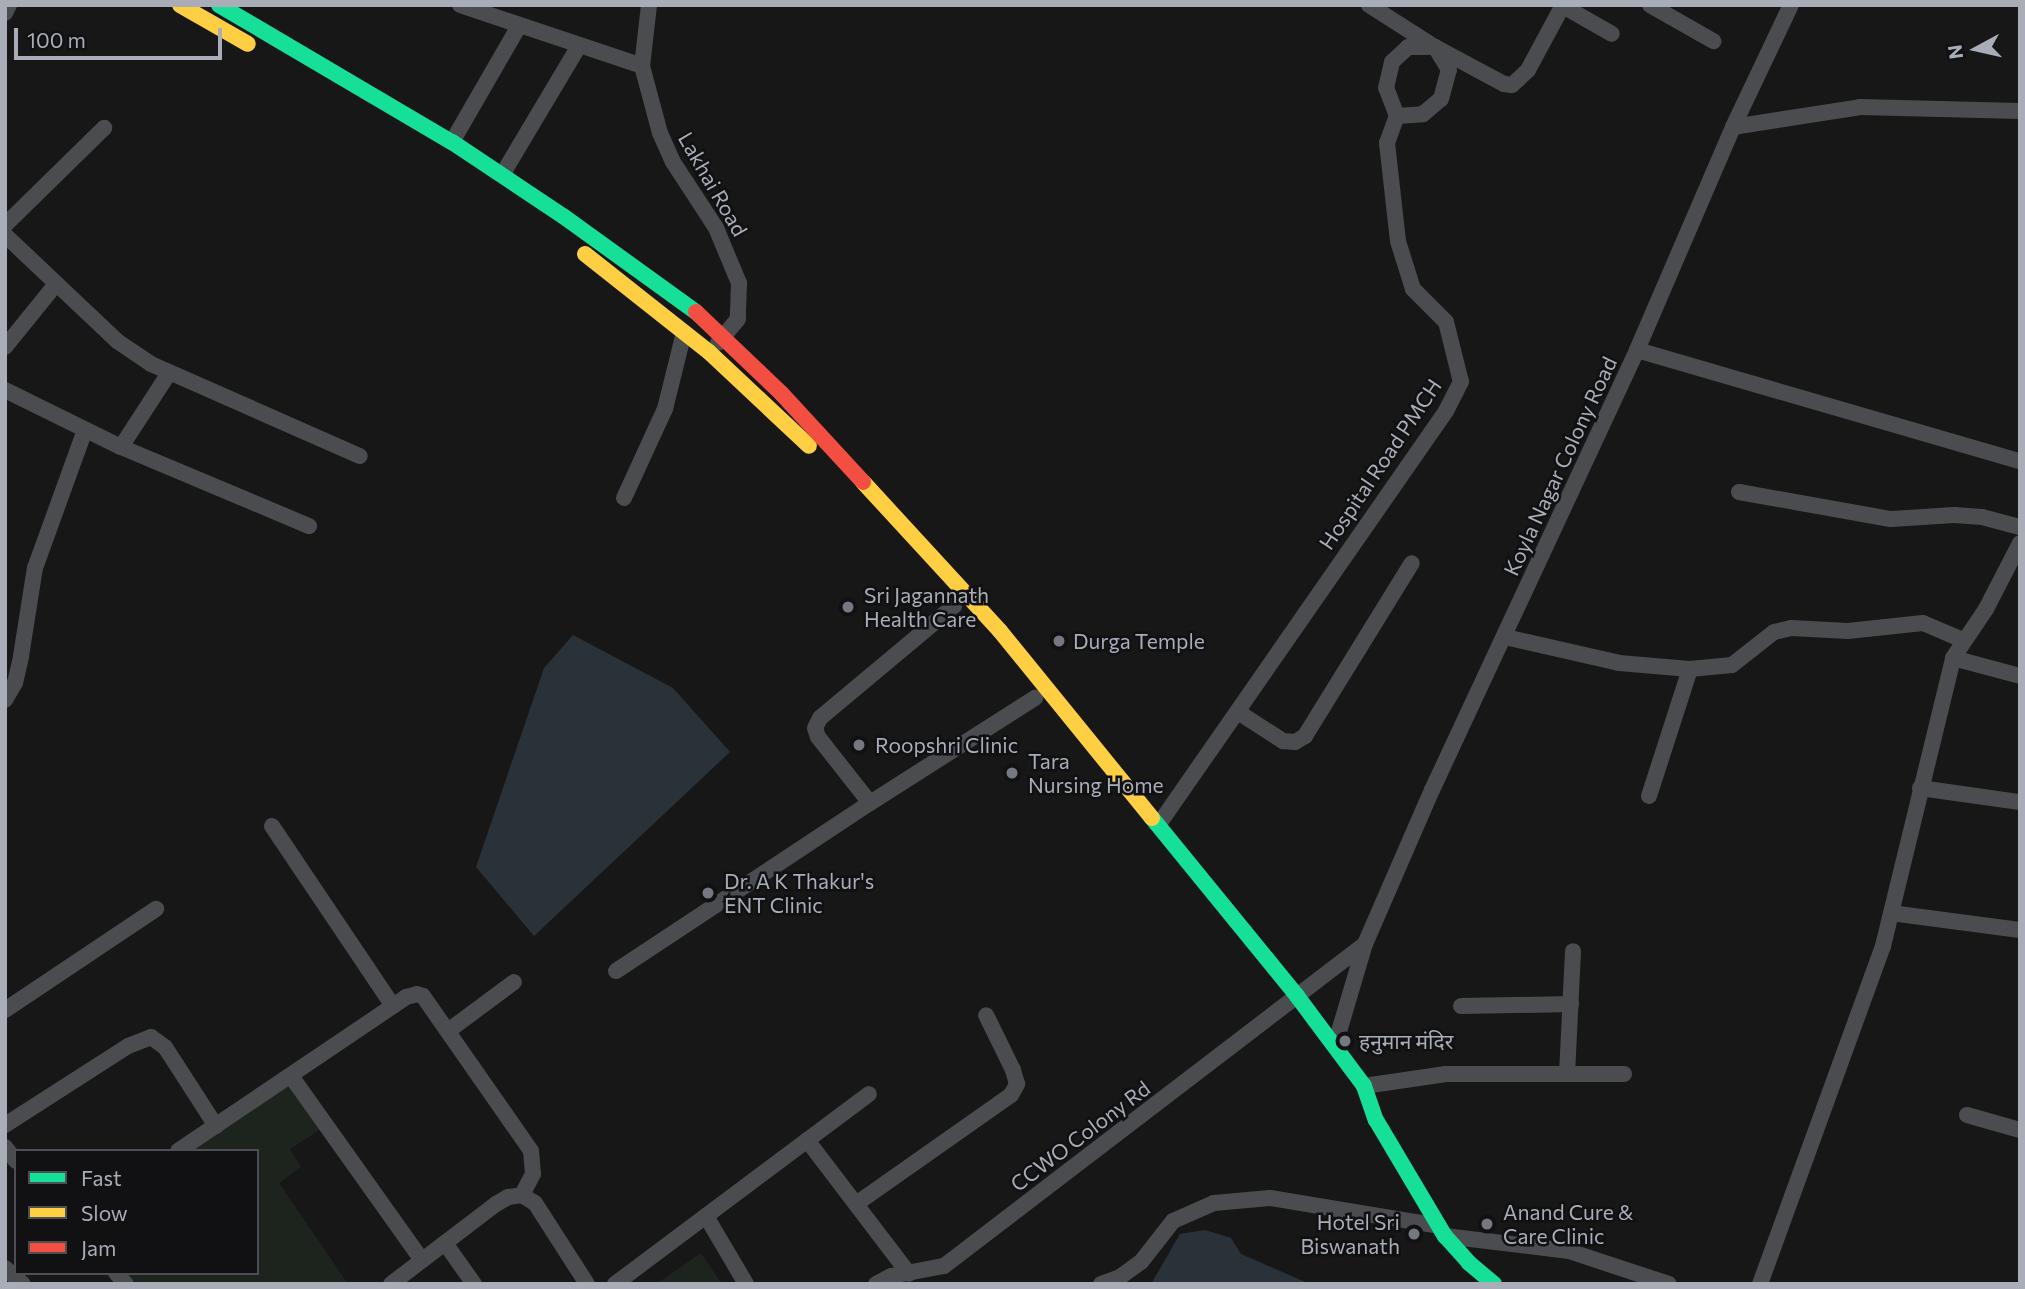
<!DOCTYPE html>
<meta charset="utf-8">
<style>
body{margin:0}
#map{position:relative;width:2025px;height:1289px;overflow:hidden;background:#171717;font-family:Commissioner,"Noto Sans Devanagari",sans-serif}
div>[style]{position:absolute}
.green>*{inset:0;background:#1d241e}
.water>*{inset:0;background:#2a3239}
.street>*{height:16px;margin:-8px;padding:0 8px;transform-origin:8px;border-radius:8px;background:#4b4c50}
.fast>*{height:16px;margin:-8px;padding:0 8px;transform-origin:8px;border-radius:8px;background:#16e098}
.slow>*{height:16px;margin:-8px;padding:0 8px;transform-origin:8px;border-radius:8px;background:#ffcf43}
.jam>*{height:16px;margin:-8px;padding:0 8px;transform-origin:8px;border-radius:8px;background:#f24e42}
.dots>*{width:19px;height:19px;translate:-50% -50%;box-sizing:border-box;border:4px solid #111113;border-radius:50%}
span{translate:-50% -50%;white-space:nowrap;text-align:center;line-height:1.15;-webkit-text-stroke:5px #111113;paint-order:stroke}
.street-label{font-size:21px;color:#a8adb8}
.poi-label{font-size:21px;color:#a8adb8}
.left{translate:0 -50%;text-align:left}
.right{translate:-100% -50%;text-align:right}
.frame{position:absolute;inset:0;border:7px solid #a8adb8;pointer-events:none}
.legend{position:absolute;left:14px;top:1149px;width:245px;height:126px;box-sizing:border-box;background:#111113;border:2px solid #4d4f55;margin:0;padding:9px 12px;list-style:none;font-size:21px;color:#a8adb8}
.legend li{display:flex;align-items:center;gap:14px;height:35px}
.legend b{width:35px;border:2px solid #4d4f55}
.north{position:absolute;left:1941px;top:14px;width:70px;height:70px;-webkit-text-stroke:5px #111113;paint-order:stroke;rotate:262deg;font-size:19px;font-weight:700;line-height:28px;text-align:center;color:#a8adb8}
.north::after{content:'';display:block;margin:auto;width:24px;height:32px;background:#a8adb8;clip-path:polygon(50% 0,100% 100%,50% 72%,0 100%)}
.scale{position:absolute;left:14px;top:28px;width:208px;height:32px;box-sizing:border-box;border:4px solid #a8adb8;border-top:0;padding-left:9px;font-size:21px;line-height:24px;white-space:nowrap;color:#a8adb8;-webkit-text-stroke:5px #111113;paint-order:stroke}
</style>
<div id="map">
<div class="green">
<div style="clip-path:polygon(289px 1082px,323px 1128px,290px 1149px,301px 1167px,279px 1183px,348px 1284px,137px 1284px,127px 1273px,257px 1273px,257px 1151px,192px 1151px)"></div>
<div style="clip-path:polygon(701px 1253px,722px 1284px,656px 1284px)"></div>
</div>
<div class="water">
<div style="clip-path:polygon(573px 635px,673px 688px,730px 752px,534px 936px,476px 867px,544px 668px)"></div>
<div style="clip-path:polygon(1205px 1230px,1231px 1238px,1241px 1254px,1310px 1284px,1151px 1284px,1180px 1234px)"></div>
</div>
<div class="street">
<div style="left:460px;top:5px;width:192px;rotate:18.5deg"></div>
<div style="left:649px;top:5px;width:61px;rotate:96.5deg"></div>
<div style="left:642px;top:66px;width:69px;rotate:75deg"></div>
<div style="left:660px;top:133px;width:32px;rotate:66deg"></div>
<div style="left:673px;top:162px;width:79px;rotate:56.9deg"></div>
<div style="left:716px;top:228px;width:60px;rotate:67.3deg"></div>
<div style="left:739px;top:283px;width:36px;rotate:92deg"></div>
<div style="left:738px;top:319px;width:31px;rotate:130deg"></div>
<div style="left:1369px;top:5px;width:78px;rotate:32.5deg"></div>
<div style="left:1435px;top:47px;width:78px;rotate:28.2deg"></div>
<div style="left:1504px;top:84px;width:8px;rotate:7deg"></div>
<div style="left:1512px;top:85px;width:22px;rotate:-43deg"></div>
<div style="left:1528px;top:70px;width:74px;rotate:-61.7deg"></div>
<div style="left:1650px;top:5px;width:73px;rotate:29.7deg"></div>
<div style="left:1563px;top:6px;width:56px;rotate:29.7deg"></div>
<div style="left:5px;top:13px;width:9px;rotate:-63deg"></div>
<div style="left:1397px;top:116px;width:30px;rotate:-111deg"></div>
<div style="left:1386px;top:88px;width:27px;rotate:-77deg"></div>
<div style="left:1392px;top:62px;width:22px;rotate:-43deg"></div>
<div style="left:1408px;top:47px;width:27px"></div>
<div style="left:1733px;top:127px;width:129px;rotate:-8.9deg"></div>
<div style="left:1860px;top:107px;width:160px;rotate:1.4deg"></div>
<div style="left:452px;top:142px;width:134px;rotate:-60deg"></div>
<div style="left:502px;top:175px;width:150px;rotate:-59.2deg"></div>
<div style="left:5px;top:225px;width:139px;rotate:-44.4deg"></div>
<div style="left:5px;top:235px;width:154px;rotate:43.4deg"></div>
<div style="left:117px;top:341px;width:41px;rotate:34.1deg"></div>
<div style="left:151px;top:364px;width:228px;rotate:23.8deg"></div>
<div style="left:5px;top:347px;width:81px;rotate:-51deg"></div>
<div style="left:1637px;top:350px;width:399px;rotate:16.2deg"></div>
<div style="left:5px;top:390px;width:129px;rotate:26.2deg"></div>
<div style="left:121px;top:447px;width:204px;rotate:22.8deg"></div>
<div style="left:121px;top:447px;width:88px;rotate:-57deg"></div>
<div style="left:1739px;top:492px;width:154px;rotate:10.1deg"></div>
<div style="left:1891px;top:519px;width:63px;rotate:-3.6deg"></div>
<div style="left:1954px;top:515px;width:28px;rotate:4deg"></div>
<div style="left:1982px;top:517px;width:39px;rotate:15deg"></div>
<div style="left:624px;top:498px;width:98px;rotate:-65.3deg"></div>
<div style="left:665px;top:409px;width:79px;rotate:-76.1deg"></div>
<div style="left:1505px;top:637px;width:117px;rotate:12.8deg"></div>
<div style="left:1619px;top:663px;width:71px;rotate:4.8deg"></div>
<div style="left:1690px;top:669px;width:42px;rotate:-5.4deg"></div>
<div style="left:1732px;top:665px;width:53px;rotate:-38.2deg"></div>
<div style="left:1774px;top:632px;width:17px;rotate:-13deg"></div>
<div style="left:1791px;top:628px;width:57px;rotate:3deg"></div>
<div style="left:1848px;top:631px;width:75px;rotate:-6.1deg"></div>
<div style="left:1923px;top:623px;width:43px;rotate:23deg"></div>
<div style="left:1953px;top:658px;width:69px;rotate:15deg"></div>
<div style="left:5px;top:700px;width:20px;rotate:-60deg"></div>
<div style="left:15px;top:683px;width:28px;rotate:-77deg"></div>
<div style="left:21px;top:656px;width:89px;rotate:-81deg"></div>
<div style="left:35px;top:568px;width:147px;rotate:-70.1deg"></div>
<div style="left:1238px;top:712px;width:54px;rotate:32.8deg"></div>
<div style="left:1283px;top:741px;width:12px;rotate:5deg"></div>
<div style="left:1295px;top:742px;width:12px;rotate:-31deg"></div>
<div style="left:1305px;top:736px;width:203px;rotate:-58.3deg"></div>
<div style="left:1920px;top:788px;width:101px;rotate:8deg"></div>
<div style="left:1649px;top:796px;width:133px;rotate:-72.1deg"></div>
<div style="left:870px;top:803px;width:84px;rotate:-128.2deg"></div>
<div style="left:818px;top:737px;width:9px;rotate:-108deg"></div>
<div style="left:815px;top:728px;width:11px;rotate:-63deg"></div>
<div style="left:820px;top:718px;width:175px;rotate:-39.9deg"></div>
<div style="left:1159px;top:824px;width:503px;rotate:-55.2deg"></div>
<div style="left:1446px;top:411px;width:33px;rotate:-63deg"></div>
<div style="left:1461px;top:382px;width:62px;rotate:-104deg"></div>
<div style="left:1446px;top:322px;width:47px;rotate:-135deg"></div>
<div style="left:1413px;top:289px;width:50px;rotate:-107.4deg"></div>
<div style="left:1398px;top:241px;width:99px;rotate:-96.4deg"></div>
<div style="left:1387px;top:143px;width:29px;rotate:-70deg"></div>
<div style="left:1397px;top:116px;width:26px;rotate:-4deg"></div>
<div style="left:1423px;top:114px;width:23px;rotate:-40deg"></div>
<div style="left:1441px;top:99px;width:30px;rotate:-75deg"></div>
<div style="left:1449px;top:70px;width:27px;rotate:-121deg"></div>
<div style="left:272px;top:826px;width:217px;rotate:56.1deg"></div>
<div style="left:1891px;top:913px;width:130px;rotate:7.5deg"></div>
<div style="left:616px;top:971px;width:305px;rotate:-33.5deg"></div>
<div style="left:870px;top:803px;width:196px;rotate:-32.5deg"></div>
<div style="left:1461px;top:1006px;width:110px;rotate:-1deg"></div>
<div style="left:5px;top:1010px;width:182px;rotate:-33.8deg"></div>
<div style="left:448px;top:1031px;width:82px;rotate:-36.6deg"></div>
<div style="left:1335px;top:1045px;width:105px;rotate:-73.5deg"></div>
<div style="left:1365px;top:944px;width:168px;rotate:-66.5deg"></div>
<div style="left:1432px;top:790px;width:485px;rotate:-65deg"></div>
<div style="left:1637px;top:350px;width:243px;rotate:-66.7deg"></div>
<div style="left:1733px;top:127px;width:135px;rotate:-64.6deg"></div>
<div style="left:1567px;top:1074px;width:123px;rotate:-87.2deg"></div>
<div style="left:291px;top:1076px;width:226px;rotate:54.6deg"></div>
<div style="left:1364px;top:1086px;width:83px;rotate:-8.3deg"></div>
<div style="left:1446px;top:1074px;width:178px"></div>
<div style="left:1967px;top:1115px;width:55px;rotate:15.8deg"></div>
<div style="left:5px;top:1125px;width:146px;rotate:-32.7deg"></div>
<div style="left:128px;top:1046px;width:25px;rotate:-21deg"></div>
<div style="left:151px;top:1037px;width:17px;rotate:36deg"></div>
<div style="left:165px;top:1047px;width:94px;rotate:57.2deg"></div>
<div style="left:807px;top:1140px;width:168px;rotate:52.7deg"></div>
<div style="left:5px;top:1147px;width:18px;rotate:52deg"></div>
<div style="left:178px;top:1151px;width:275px;rotate:-34deg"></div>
<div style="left:406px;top:997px;width:11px;rotate:-15deg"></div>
<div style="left:417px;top:994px;width:6px;rotate:18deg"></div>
<div style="left:423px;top:996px;width:189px;rotate:55.1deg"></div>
<div style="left:531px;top:1151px;width:23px;rotate:85deg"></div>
<div style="left:533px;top:1174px;width:24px;rotate:118deg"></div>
<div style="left:856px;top:1204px;width:189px;rotate:-35.1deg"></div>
<div style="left:1011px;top:1095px;width:13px;rotate:-61deg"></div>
<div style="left:1017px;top:1084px;width:15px;rotate:-106deg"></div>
<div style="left:1013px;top:1070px;width:61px;rotate:-116.1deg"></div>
<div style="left:706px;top:1216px;width:79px;rotate:59.5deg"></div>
<div style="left:1445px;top:1236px;width:125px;rotate:6.9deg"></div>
<div style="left:1569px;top:1251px;width:105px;rotate:18.3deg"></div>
<div style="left:445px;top:1243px;width:50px;rotate:54.7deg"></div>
<div style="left:5px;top:1268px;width:24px;rotate:42deg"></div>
<div style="left:116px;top:1273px;width:15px;rotate:48deg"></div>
<div style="left:391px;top:1284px;width:132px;rotate:-37.3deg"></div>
<div style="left:496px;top:1204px;width:14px;rotate:-30deg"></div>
<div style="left:508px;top:1197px;width:14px;rotate:-8deg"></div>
<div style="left:522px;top:1195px;width:15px;rotate:32deg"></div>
<div style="left:535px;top:1203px;width:96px;rotate:57.3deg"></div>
<div style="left:615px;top:1284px;width:317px;rotate:-36.8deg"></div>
<div style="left:876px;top:1284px;width:17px;rotate:-28deg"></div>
<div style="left:891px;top:1276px;width:54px;rotate:-10.7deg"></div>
<div style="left:944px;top:1266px;width:530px;rotate:-37.41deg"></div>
<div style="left:1101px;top:1284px;width:20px;rotate:-20deg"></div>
<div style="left:1120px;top:1277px;width:26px;rotate:-36deg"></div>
<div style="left:1141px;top:1262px;width:52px;rotate:-52deg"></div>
<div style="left:1173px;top:1221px;width:45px;rotate:-23.7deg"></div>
<div style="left:1214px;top:1203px;width:56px;rotate:-5.1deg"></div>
<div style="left:1270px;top:1198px;width:171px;rotate:9.4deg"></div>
<div style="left:1760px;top:1284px;width:360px;rotate:-70deg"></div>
<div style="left:1883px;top:946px;width:296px;rotate:-76.3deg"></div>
<div style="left:1953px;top:658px;width:59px;rotate:-56deg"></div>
<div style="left:1986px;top:609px;width:74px;rotate:-62.7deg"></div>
</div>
<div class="fast">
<div style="left:219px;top:5px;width:270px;rotate:30.5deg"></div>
<div style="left:452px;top:142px;width:133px;rotate:33.7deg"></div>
<div style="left:563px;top:216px;width:164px;rotate:35.8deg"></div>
<div style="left:1152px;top:818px;width:230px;rotate:50.8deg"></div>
<div style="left:1297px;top:996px;width:112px;rotate:53.3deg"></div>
<div style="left:1364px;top:1086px;width:36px;rotate:71deg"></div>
<div style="left:1376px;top:1120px;width:135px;rotate:59.3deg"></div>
<div style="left:1445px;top:1236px;width:36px;rotate:48deg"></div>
<div style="left:1469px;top:1263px;width:33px;rotate:40deg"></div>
</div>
<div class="slow">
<div style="left:180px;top:5px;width:78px;rotate:29.8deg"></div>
<div style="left:585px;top:254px;width:158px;rotate:38.3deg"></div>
<div style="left:709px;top:352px;width:137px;rotate:43.2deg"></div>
<div style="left:863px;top:482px;width:202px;rotate:47.4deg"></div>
<div style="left:1000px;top:631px;width:241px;rotate:50.9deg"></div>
</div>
<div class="jam">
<div style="left:696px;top:312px;width:117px;rotate:43.6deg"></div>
<div style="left:781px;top:393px;width:121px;rotate:47.3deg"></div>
</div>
<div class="dots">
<div style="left:848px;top:607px;background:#757880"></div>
<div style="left:1059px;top:641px;background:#757880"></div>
<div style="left:859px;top:745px;background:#757880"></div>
<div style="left:1012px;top:773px;background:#757880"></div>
<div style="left:708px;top:893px;background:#757880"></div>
<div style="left:1345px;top:1041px;background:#757880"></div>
<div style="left:1487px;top:1224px;background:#757880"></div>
<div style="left:1414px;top:1234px;background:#757880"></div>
</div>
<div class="street-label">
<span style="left:713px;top:184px;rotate:60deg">Lakhai Road</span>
<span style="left:1380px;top:464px;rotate:-56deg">Hospital Road PMCH</span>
<span style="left:1560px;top:466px;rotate:-65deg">Koyla Nagar Colony Road</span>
<span style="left:1080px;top:1136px;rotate:-37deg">CCWO Colony Rd</span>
</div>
<div class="poi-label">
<span class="left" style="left:864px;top:607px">Sri Jagannath<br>Health Care</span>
<span class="left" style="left:1073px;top:641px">Durga Temple</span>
<span class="left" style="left:875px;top:745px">Roopshri Clinic</span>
<span class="left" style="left:1028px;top:773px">Tara<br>Nursing Home</span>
<span class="left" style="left:724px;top:893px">Dr. A K Thakur's<br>ENT Clinic</span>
<span class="left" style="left:1359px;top:1041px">हनुमान मंदिर</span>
<span class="left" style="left:1503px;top:1224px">Anand Cure &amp;<br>Care Clinic</span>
<span class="right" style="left:1400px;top:1234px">Hotel Sri<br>Biswanath</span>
</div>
<div class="frame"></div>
<ul class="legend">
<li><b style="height:9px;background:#16e098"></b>Fast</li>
<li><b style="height:9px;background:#ffcf43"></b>Slow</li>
<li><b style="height:9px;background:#f24e42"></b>Jam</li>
</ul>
<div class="north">N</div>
<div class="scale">100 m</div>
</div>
